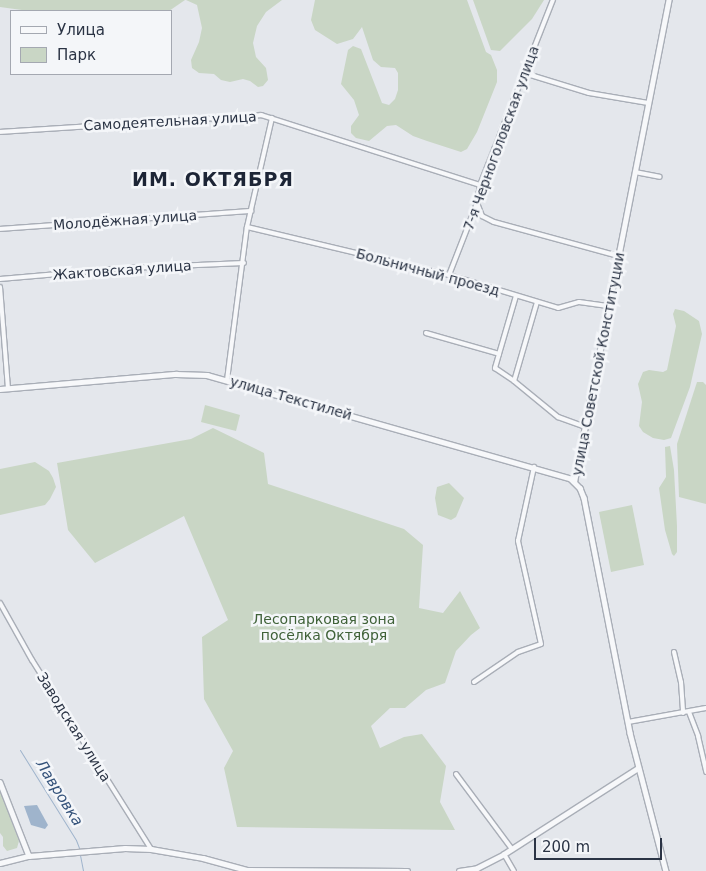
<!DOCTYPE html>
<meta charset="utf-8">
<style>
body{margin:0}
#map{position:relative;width:706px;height:871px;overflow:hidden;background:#e4e7ec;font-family:"DejaVu Sans",sans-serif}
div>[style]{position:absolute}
.green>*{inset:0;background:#c9d6c5}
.water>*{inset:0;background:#9fb4cc}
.stream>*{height:1px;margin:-0.5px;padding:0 0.5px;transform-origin:0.5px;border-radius:0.5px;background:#9fb4cc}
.roads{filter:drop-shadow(1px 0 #a9aeb7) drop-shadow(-1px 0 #a9aeb7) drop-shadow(0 1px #a9aeb7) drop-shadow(0 -1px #a9aeb7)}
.minor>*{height:4px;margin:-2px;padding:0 2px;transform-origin:2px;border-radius:2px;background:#f7f8fa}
.tertiary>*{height:4.5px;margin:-2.25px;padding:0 2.25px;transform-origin:2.25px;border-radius:2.25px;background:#f7f8fa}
span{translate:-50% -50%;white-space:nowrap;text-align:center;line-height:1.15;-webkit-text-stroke:5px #f4f6f9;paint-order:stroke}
.street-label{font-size:14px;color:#2b3445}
.park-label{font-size:14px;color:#3f6138}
.water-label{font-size:15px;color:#34527a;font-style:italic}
.district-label{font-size:19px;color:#1d2536;font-weight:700;letter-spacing:1px}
.legend{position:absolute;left:10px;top:10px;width:162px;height:65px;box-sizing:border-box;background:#f4f6f9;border:1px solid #a4a8b1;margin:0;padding:6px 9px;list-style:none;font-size:15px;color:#2b3445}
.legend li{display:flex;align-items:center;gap:10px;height:25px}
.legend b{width:25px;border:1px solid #a4a8b1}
.scale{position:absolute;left:534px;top:838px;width:128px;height:22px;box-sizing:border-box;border:2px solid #2b3445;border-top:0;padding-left:6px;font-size:15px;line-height:18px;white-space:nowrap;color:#2b3445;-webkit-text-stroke:4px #f4f6f9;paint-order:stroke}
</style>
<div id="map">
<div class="green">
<div style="clip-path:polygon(0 0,185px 0,169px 11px,29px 11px,0 7px)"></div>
<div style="clip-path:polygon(186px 0,282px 0,266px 12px,257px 26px,253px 43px,256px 57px,266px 68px,268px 80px,263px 86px,258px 87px,250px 81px,243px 79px,230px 82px,221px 80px,214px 74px,199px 73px,192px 68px,191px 60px,199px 42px,202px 28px,197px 5px)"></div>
<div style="clip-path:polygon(315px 0,467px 0,486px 52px,491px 55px,497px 70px,497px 82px,477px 132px,467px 149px,461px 152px,427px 141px,413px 136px,396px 125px,387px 126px,369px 141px,356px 138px,351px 133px,351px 126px,359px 115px,354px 100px,341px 84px,348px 50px,353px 46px,361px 49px,382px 103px,389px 105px,395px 99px,398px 90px,398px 73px,395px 68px,381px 67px,373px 60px,362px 27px,353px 39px,337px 44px,315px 30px,311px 20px)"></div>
<div style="clip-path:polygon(473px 0,544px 0,532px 19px,500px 51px,491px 50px)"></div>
<div style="clip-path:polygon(675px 309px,684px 311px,699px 321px,702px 334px,690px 387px,671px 438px,664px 440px,653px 438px,643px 432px,639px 426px,642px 402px,638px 384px,643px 372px,649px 370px,663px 372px,667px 370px,676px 326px,673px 314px)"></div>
<div style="clip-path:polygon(697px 382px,703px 382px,706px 385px,706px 504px,679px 497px,677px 444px)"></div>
<div style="clip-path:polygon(205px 405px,240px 415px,236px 431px,201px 422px)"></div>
<div style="clip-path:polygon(213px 428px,264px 453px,268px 484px,404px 529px,423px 545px,419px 608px,443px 613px,460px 591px,480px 628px,471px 635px,456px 651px,445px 683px,426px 690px,405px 708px,390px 708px,371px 726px,380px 748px,404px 737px,422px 734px,446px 766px,440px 802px,455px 830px,237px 827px,224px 768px,233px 751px,204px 699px,202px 637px,228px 620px,184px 516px,95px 563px,68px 530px,57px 463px,191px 439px)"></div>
<div style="clip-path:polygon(670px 446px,674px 470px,677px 526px,677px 552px,674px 556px,672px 554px,665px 530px,659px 488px,666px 477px,665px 447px)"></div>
<div style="clip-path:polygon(35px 462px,49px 471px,53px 478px,56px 487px,50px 499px,45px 505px,0 515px,0 469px)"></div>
<div style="clip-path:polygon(449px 483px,464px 498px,456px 517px,451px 520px,438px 515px,435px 498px,437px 487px)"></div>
<div style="clip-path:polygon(632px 505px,644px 565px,611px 572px,599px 512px)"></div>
<div style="clip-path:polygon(0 790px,19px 841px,17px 848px,7px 851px,3px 846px,3px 837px,0 833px)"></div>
</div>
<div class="water">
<div style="clip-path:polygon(37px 805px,48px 825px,45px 829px,31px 825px,24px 806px)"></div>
</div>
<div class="stream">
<div style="left:20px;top:750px;width:106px;rotate:58.1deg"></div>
<div style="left:76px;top:840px;width:9px;rotate:69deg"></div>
<div style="left:80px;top:855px;width:16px;rotate:79deg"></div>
</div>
<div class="roads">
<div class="minor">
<div style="left:524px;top:73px;width:68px;rotate:17.1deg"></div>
<div style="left:589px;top:93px;width:60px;rotate:9.6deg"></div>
<div style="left:0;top:132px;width:262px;rotate:-3.7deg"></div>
<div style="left:261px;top:115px;width:230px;rotate:17.7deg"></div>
<div style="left:635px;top:172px;width:25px;rotate:11deg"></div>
<div style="left:477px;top:203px;width:14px;rotate:69deg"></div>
<div style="left:482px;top:216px;width:13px;rotate:27deg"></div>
<div style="left:494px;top:222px;width:129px;rotate:15.3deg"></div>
<div style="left:247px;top:227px;width:208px;rotate:13.4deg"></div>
<div style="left:449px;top:275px;width:114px;rotate:16.8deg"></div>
<div style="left:558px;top:308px;width:22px;rotate:-16deg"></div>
<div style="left:579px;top:302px;width:29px;rotate:8deg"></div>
<div style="left:0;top:229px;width:252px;rotate:-4.1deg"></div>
<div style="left:449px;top:275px;width:77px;rotate:-68.7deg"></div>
<div style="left:477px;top:203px;width:18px;rotate:-81deg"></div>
<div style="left:480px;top:185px;width:199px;rotate:-68.5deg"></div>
<div style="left:0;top:279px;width:128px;rotate:-4.9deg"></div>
<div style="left:128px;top:268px;width:116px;rotate:-2.5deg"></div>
<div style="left:0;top:287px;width:101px;rotate:85.5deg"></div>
<div style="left:537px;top:302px;width:82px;rotate:106.2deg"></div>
<div style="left:514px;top:381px;width:57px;rotate:39.3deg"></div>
<div style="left:558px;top:417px;width:29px;rotate:20deg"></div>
<div style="left:426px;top:333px;width:76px;rotate:16deg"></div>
<div style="left:499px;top:354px;width:60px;rotate:-73.7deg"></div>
<div style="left:499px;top:354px;width:15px;rotate:106deg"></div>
<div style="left:495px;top:368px;width:23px;rotate:34deg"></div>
<div style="left:227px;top:380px;width:154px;rotate:-82.6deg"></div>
<div style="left:247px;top:227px;width:112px;rotate:-77.1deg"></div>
<div style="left:0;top:603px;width:65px;rotate:60.7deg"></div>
<div style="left:32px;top:660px;width:223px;rotate:57.8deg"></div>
<div style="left:674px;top:652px;width:31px;rotate:77deg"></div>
<div style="left:681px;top:682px;width:31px;rotate:86deg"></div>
<div style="left:474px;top:682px;width:53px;rotate:-34.3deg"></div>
<div style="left:518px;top:652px;width:24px;rotate:-19deg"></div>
<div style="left:541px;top:644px;width:106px;rotate:-102.6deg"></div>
<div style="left:518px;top:541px;width:76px;rotate:-77.8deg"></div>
<div style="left:689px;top:712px;width:26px;rotate:69deg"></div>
<div style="left:698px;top:736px;width:37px;rotate:77deg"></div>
<div style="left:628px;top:722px;width:79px;rotate:-10.2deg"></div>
<div style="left:456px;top:774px;width:94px;rotate:53.3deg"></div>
<div style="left:504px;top:854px;width:20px;rotate:60deg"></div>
</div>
<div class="tertiary">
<div style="left:0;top:389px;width:177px;rotate:-4.9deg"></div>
<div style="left:176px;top:374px;width:31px;rotate:2deg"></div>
<div style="left:207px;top:375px;width:379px;rotate:15.9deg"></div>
<div style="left:571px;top:479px;width:13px;rotate:45deg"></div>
<div style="left:580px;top:488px;width:11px;rotate:68deg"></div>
<div style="left:584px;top:498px;width:239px;rotate:78.9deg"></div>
<div style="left:630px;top:733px;width:143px;rotate:75.4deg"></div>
<div style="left:574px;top:482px;width:491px;rotate:-78.9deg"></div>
<div style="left:0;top:782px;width:79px;rotate:68.6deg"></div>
<div style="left:0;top:863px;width:30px;rotate:-14deg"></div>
<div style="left:29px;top:856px;width:96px;rotate:-4.8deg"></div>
<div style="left:125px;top:848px;width:26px;rotate:2deg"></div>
<div style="left:151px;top:849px;width:53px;rotate:9.8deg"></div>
<div style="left:203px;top:858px;width:46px;rotate:15.3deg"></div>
<div style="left:247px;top:870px;width:160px;rotate:0.4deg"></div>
<div style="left:459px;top:871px;width:18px;rotate:-9deg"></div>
<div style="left:477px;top:868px;width:30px;rotate:-27deg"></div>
<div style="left:504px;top:854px;width:159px;rotate:-32.7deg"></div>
</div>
</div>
<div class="street-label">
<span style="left:170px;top:121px;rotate:-3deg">Самодеятельная улица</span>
<span style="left:501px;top:138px;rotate:-70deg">7-я Черноголовская улица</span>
<span style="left:125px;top:220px;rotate:-4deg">Молодёжная улица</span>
<span style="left:122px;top:270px;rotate:-4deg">Жактовская улица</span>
<span style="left:428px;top:272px;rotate:15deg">Больничный проезд</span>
<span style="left:598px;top:364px;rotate:-79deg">улица Советской Конституции</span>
<span style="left:291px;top:398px;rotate:16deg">улица Текстилей</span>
<span style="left:74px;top:727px;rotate:58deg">Заводская улица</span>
</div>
<div class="park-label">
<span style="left:324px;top:627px">Лесопарковая зона<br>посёлка Октября</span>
</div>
<div class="water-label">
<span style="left:59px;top:793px;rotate:58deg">Лавровка</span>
</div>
<div class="district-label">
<span style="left:213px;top:180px">ИМ. ОКТЯБРЯ</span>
</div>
<ul class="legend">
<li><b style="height:6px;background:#f7f8fa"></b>Улица</li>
<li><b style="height:14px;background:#c9d6c5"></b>Парк</li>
</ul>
<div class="scale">200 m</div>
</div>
